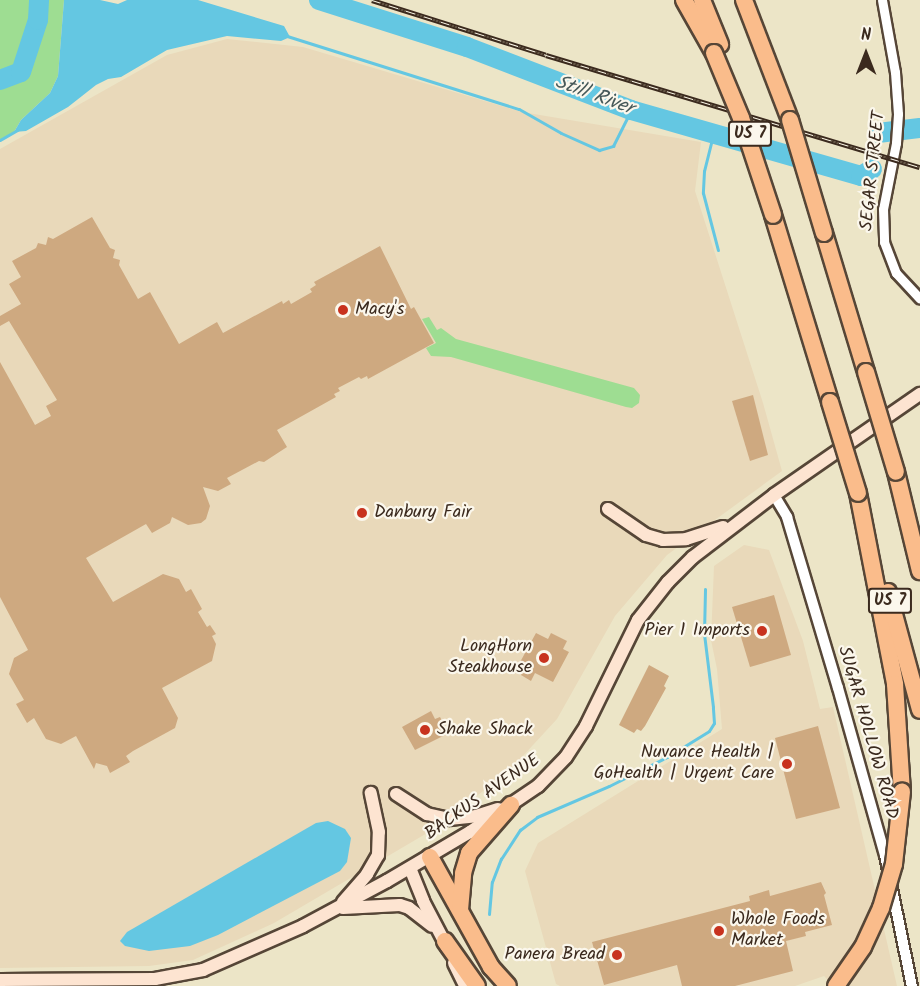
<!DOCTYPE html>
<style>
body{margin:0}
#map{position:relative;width:920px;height:986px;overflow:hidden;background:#ece5c7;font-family:Kalam,sans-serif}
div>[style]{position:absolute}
.built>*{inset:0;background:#e9d9ba}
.green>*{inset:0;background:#9edd92}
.water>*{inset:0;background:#64c7e2}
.stream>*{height:3px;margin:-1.5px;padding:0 1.5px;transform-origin:1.5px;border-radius:1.5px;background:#64c7e2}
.river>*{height:20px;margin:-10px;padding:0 10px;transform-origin:10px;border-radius:10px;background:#64c7e2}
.building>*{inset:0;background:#cea980}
.roads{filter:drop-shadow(2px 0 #564637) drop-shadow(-2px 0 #564637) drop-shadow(0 2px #564637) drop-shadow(0 -2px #564637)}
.minor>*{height:9px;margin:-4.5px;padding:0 4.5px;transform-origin:4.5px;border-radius:4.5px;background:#fff}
.tertiary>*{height:10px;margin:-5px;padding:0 5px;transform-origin:5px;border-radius:5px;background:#fff}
.secondary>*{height:12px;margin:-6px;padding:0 6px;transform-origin:6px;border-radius:6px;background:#fde4d1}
.motorway>*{height:16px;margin:-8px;padding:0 8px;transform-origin:8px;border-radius:8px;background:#fabc8b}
.rail>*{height:5px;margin-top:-2.5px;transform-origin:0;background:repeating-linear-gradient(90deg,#fbf7ec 0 9px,#3b2a1e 0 18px);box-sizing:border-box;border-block:2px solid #3b2a1e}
.bridges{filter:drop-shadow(2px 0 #564637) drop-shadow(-2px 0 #564637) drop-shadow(0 2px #564637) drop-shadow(0 -2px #564637)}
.motorway-bridge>*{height:16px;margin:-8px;padding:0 8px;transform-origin:8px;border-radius:8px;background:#fabc8b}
.dots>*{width:16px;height:16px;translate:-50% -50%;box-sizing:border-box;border:3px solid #fbf7ec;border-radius:50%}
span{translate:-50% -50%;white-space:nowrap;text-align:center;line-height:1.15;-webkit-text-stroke:4.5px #fbf7ec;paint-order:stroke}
.shield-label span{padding:2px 4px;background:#fbf7ec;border:2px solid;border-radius:4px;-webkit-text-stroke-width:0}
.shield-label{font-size:16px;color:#3b2a1e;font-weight:700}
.street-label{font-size:18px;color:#3b2a1e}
.poi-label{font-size:18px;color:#3b2a1e}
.left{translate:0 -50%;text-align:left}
.right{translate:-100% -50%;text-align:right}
.water-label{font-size:20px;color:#475959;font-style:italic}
.north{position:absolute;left:836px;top:24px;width:60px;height:60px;-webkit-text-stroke:4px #fbf7ec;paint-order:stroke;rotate:0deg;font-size:16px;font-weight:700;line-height:24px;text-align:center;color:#3b2a1e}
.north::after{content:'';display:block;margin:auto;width:21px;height:27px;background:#3b2a1e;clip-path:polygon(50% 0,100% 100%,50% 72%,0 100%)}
</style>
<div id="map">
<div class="built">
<div style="clip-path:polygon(227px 39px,303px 47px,522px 112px,701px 142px,695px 191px,763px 403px,782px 471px,667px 555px,615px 616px,557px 719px,509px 771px,434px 829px,274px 923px,193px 960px,149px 966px,0 968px,0 149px,167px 55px)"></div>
<div style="clip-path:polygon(744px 545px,769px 550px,803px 641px,820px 709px,833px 707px,897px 986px,834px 986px,824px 976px,795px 986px,560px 986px,556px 984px,525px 871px,538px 843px,722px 729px,717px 669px,711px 640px,714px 566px)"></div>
</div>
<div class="green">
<div style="clip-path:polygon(0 0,64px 0,58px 76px,50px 93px,21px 120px,14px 132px,0 140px)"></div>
<div style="clip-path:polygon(429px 317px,437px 330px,441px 328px,456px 339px,634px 388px,640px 395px,639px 403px,632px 408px,626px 407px,451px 357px,431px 356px,426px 348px,436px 343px,422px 319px)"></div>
</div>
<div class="water">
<div style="clip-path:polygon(64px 0,100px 0,118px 4px,127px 0,198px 0,284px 26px,290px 37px,281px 41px,227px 36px,167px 50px,121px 77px,108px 79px,96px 85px,68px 107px,26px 131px,14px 132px,21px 120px,50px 93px,58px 76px)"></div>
<div style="clip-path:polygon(328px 821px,345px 829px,351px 838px,347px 862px,340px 871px,218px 935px,190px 946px,149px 951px,125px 946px,120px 941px,127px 932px,316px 823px)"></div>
</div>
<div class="stream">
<div style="left:287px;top:36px;width:243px;rotate:17.5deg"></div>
<div style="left:519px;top:109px;width:48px;rotate:29.7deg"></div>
<div style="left:561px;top:133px;width:42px;rotate:24.1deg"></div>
<div style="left:599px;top:150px;width:15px;rotate:-16deg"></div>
<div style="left:613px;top:146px;width:40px;rotate:-63.4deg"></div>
<div style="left:713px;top:135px;width:37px;rotate:104deg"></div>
<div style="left:704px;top:171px;width:22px;rotate:93deg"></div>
<div style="left:703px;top:193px;width:59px;rotate:75.3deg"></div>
<div style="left:0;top:140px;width:20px;rotate:-30deg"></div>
<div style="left:489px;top:914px;width:32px;rotate:-85deg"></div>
<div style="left:492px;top:882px;width:25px;rotate:-69deg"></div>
<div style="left:501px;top:859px;width:35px;rotate:-57deg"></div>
<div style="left:520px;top:830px;width:21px;rotate:-37deg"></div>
<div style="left:537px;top:817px;width:78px;rotate:-23.3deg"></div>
<div style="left:609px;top:786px;width:65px;rotate:-26.6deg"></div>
<div style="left:667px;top:757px;width:49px;rotate:-31.8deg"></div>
<div style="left:709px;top:731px;width:9px;rotate:-58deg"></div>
<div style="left:714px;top:723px;width:16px;rotate:-94deg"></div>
<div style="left:713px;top:707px;width:74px;rotate:-97deg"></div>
<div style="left:704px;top:634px;width:45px;rotate:-88.7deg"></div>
</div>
<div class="river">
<div style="left:319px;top:0;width:155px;rotate:17.6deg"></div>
<div style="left:467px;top:47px;width:176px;rotate:21deg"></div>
<div style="left:631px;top:110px;width:239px;rotate:16deg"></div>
<div style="left:861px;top:176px;width:13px;rotate:-32deg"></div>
<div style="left:0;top:80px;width:22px;rotate:-21deg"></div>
<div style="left:21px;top:72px;width:55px;rotate:-71.9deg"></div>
<div style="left:38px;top:20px;width:20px;rotate:-87deg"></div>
<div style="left:878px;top:133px;width:42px;rotate:-6.8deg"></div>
</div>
<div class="building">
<div style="clip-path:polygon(92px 217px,110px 248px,115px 250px,113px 258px,120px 260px,119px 265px,138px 299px,150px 292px,179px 344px,217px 322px,223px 333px,282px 301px,283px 304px,289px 300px,291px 304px,312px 292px,310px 289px,316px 285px,314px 282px,380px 246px,411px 309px,414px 307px,434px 343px,368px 379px,367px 376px,361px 379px,359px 377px,338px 388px,340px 391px,334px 394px,336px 397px,277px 430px,287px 447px,264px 462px,259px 461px,227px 478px,231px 484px,218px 491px,203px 487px,210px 506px,206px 519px,201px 523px,188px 525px,172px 517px,170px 523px,152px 533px,146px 524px,86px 558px,113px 602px,163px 574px,179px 579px,186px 592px,191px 589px,202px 609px,198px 612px,207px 627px,210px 625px,216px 634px,212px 636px,216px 644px,212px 661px,162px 688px,178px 718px,175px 728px,133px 751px,126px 756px,130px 762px,110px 773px,107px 766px,96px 763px,94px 769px,76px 736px,61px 744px,46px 739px,34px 718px,27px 723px,16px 704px,24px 700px,9px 674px,14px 658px,28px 650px,0 597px,0 362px,35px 425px,51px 416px,46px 406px,57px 400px,9px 321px,0 326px,0 316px,21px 304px,9px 284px,21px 277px,12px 261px,36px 248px,38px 243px,46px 245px,48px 237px,53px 239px)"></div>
<div style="clip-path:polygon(753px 395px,768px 455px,750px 461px,732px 401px)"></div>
<div style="clip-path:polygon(774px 595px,791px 655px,750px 667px,732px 607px)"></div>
<div style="clip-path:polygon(536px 633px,548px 639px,551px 633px,567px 641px,563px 649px,569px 652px,553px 682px,535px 673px,531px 681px,521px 675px,525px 668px,519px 664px)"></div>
<div style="clip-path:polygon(649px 665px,669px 676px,664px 686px,666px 688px,645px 726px,641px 731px,637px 729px,634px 733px,619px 725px)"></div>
<div style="clip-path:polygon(431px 711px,435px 719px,440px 717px,449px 733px,415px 750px,402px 727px)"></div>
<div style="clip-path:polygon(818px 726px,840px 808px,796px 819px,775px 738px)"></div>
<div style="clip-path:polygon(821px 882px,826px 893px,824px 895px,832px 925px,805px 932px,806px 936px,786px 941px,793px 971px,735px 986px,682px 986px,677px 965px,604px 985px,592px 942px,750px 901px,749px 896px,769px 890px,770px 896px)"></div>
</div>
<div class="roads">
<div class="minor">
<div style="left:882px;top:0;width:73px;rotate:79.8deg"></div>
<div style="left:895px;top:72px;width:42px;rotate:85.9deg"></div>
<div style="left:898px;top:114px;width:29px;rotate:94deg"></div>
<div style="left:896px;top:143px;width:67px;rotate:101.1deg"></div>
<div style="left:883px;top:209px;width:33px;rotate:88deg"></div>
<div style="left:884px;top:242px;width:33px;rotate:69deg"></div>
<div style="left:896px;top:273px;width:35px;rotate:47deg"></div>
</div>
<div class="tertiary">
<div style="left:774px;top:495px;width:26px;rotate:59deg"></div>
<div style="left:787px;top:517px;width:178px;rotate:73.4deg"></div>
<div style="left:838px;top:688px;width:173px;rotate:74.3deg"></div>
<div style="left:885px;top:855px;width:134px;rotate:78.4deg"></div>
</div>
<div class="secondary">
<div style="left:608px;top:509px;width:46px;rotate:34.4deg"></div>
<div style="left:646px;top:535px;width:18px;rotate:16deg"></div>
<div style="left:663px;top:540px;width:23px;rotate:-2deg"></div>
<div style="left:686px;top:539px;width:39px;rotate:-18deg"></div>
<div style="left:396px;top:794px;width:37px;rotate:33deg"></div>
<div style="left:427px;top:814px;width:23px;rotate:13deg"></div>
<div style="left:449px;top:819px;width:27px;rotate:-6deg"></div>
<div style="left:476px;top:816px;width:23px;rotate:-18deg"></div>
<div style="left:410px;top:868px;width:35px;rotate:68deg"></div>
<div style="left:423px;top:901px;width:52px;rotate:62.4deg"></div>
<div style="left:343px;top:902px;width:37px;rotate:-49deg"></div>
<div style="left:367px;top:874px;width:22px;rotate:-60deg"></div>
<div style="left:378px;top:855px;width:23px;rotate:-88deg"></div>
<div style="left:379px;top:832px;width:40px;rotate:-102deg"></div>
<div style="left:343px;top:908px;width:57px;rotate:-3deg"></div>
<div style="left:400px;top:905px;width:9px;rotate:18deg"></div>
<div style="left:409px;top:908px;width:29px;rotate:38deg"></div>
<div style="left:454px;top:963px;width:25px;rotate:64deg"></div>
<div style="left:0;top:980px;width:155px;rotate:-0.4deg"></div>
<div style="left:155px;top:979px;width:49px;rotate:-10.6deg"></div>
<div style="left:203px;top:970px;width:109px;rotate:-23.7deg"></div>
<div style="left:303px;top:926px;width:95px;rotate:-28.2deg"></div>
<div style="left:387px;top:881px;width:96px;rotate:-30.6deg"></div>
<div style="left:470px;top:832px;width:82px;rotate:-34.1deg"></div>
<div style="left:538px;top:786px;width:40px;rotate:-46deg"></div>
<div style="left:566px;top:757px;width:37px;rotate:-57deg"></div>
<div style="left:586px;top:726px;width:118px;rotate:-63.9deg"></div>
<div style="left:638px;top:620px;width:48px;rotate:-51.7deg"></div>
<div style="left:668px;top:582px;width:35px;rotate:-45deg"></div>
<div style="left:693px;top:557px;width:102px;rotate:-37.4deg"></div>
<div style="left:774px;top:495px;width:178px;rotate:-34.7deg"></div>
</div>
<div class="motorway">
<div style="left:684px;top:0;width:61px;rotate:60.5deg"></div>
<div style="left:702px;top:0;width:48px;rotate:67.8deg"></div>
<div style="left:744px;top:0;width:129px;rotate:69deg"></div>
<div style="left:773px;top:215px;width:195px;rotate:73deg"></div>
<div style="left:824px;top:233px;width:145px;rotate:73.2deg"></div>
<div style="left:896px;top:472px;width:102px;rotate:76.4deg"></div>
<div style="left:858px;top:493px;width:195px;rotate:79deg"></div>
<div style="left:895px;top:684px;width:107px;rotate:86.3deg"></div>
<div style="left:888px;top:592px;width:122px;rotate:74.8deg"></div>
<div style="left:430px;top:857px;width:126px;rotate:61deg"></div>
<div style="left:491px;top:967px;width:25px;rotate:48deg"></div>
<div style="left:460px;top:910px;width:37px;rotate:-85deg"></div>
<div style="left:463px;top:873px;width:21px;rotate:-73deg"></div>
<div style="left:469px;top:853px;width:64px;rotate:-48.8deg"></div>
<div style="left:445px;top:941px;width:55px;rotate:54.6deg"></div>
</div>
</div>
<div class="rail">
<div style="left:372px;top:0;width:182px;rotate:17.5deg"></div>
<div style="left:546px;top:55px;width:390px;rotate:16.7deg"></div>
</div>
<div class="bridges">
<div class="motorway-bridge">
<div style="left:714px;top:53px;width:70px;rotate:67.4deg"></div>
<div style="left:741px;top:118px;width:102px;rotate:71.7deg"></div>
<div style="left:790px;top:120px;width:118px;rotate:73.3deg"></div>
<div style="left:866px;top:372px;width:104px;rotate:73.3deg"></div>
<div style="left:830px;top:402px;width:95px;rotate:72.9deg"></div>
<div style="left:836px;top:986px;width:47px;rotate:-55.3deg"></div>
<div style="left:863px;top:947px;width:43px;rotate:-65.2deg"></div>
<div style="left:881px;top:908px;width:46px;rotate:-73.5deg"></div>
<div style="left:894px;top:864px;width:73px;rotate:-83.7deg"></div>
</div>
</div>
<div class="dots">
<div style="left:343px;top:310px;background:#c8321e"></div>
<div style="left:362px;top:513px;background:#c8321e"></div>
<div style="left:762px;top:631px;background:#c8321e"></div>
<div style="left:544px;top:658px;background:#c8321e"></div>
<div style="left:425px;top:730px;background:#c8321e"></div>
<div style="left:787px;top:764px;background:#c8321e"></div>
<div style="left:719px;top:931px;background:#c8321e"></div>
<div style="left:617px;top:955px;background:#c8321e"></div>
</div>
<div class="shield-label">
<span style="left:750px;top:134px">US 7</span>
<span style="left:890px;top:601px">US 7</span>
</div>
<div class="street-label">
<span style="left:874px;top:171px;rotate:-84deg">SEGAR STREET</span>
<span style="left:867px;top:733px;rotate:74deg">SUGAR HOLLOW ROAD</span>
<span style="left:483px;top:798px;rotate:-35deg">BACKUS AVENUE</span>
</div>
<div class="poi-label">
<span class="left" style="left:355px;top:310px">Macy's</span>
<span class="left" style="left:374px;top:513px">Danbury Fair</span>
<span class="right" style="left:750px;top:631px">Pier 1 Imports</span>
<span class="right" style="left:532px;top:658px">LongHorn<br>Steakhouse</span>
<span class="left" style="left:437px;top:730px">Shake Shack</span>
<span class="right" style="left:774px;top:764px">Nuvance Health |<br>GoHealth | Urgent Care</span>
<span class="left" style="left:731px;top:931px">Whole Foods<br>Market</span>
<span class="right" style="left:605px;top:955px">Panera Bread</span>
</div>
<div class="water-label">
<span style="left:594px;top:96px;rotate:20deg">Still River</span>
</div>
<div class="north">N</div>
</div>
